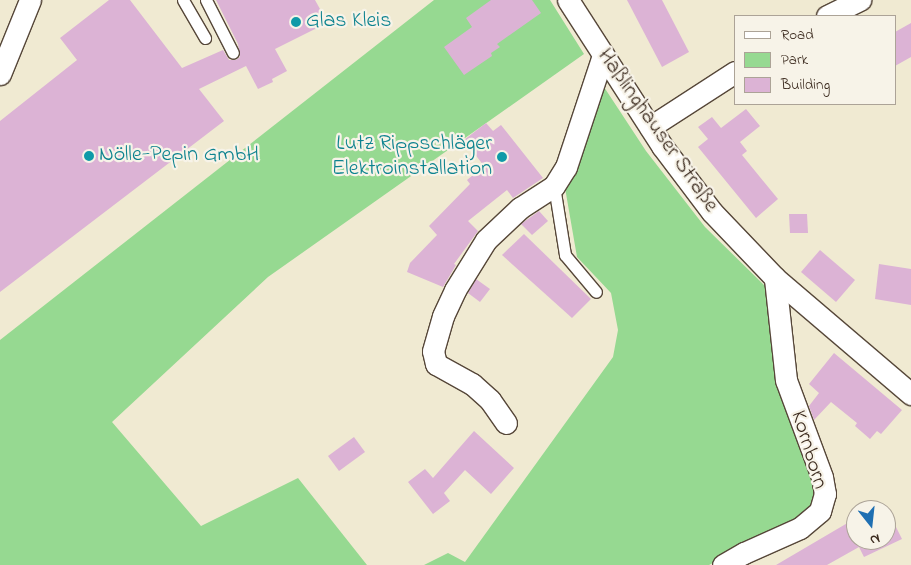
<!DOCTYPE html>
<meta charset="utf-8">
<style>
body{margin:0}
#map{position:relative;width:911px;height:565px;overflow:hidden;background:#f0ead2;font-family:"Indie Flower",sans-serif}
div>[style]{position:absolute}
.green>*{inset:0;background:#96d991}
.building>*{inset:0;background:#dcb3d5}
.roads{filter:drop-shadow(1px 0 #564739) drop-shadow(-1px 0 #564739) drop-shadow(0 1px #564739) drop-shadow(0 -1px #564739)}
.lane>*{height:11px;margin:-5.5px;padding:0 5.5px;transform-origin:5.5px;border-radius:5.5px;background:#fff}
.street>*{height:21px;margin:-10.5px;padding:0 10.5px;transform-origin:10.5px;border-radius:10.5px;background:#fff}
.dots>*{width:14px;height:14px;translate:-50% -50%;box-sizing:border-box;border:2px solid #f7f3e8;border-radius:50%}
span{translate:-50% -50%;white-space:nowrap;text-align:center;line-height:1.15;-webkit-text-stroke:4.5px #f7f3e8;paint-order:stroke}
.culture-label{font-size:22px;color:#0d838f}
.left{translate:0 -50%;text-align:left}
.right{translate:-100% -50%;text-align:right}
.street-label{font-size:22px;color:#3b2a1e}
.legend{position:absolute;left:734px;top:15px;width:162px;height:90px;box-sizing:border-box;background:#f7f3e8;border:1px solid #aca397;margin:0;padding:6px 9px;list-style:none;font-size:15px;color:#3b2a1e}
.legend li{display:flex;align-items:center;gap:10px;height:25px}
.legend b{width:25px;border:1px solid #aca397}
.north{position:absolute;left:846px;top:500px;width:50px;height:50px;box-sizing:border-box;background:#f7f3e8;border:1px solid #aca397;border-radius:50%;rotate:164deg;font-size:14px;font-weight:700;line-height:20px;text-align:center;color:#3b2a1e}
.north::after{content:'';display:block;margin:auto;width:18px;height:22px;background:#1f6fb2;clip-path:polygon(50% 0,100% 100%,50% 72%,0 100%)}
</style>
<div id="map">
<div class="green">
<div style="clip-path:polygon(434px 0,550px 0,584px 54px,268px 277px,112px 422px,201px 526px,298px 478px,367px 565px,0 565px,0 340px)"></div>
<div style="clip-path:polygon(602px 84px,646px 151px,705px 227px,768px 289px,815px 478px,816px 499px,808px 513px,709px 565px,424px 565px,448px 553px,465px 562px,613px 357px,618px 330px,611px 293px,577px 257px,564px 182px)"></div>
</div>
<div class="building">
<div style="clip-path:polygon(109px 0,130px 0,182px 68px,223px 50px,229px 60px,236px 60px,240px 57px,238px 44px,216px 0,315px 0,320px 9px,321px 26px,275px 49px,287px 71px,272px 79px,273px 82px,258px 89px,246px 66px,199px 89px,224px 121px,0 292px,0 121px,77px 60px,60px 38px)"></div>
<div style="clip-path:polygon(491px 0,532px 0,541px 13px,497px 44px,500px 47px,491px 53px,492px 56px,464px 75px,444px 47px,472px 27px,466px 18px)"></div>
<div style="clip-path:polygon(627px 0,662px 0,689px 52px,662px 67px)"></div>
<div style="clip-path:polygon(911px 23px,911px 57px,895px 66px,895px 32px)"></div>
<div style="clip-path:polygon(746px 109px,760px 126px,740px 142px,747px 151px,742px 155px,778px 199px,756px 218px,698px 147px,708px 139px,698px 127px,712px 117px,721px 128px)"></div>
<div style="clip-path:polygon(486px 123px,493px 131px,501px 125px,543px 178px,513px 198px,507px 190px,468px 221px,478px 231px,454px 264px,456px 265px,443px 287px,407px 272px,410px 263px,437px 235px,429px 226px,470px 184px,467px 180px,484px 166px,464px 140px)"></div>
<div style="clip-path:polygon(539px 211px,548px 221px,532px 235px,521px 224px)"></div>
<div style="clip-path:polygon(789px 214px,807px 214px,808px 233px,790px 233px)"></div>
<div style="clip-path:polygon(524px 234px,591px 299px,572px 318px,502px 255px)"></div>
<div style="clip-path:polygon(820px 250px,855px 280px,836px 302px,801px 272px)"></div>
<div style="clip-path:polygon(879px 264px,911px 269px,911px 305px,875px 299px)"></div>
<div style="clip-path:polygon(476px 279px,490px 289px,480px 302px,468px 293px)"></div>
<div style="clip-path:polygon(834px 353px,902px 410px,881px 434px,877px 431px,870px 439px,855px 426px,857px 423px,831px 402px,814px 420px,809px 406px,819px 393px,809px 384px)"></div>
<div style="clip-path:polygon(474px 431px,514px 468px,491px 494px,465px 470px,444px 493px,450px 501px,433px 514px,408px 482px,425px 469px,433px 478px)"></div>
<div style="clip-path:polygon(354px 437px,365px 452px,339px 471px,328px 456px)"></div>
<div style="clip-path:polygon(885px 505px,902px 539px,864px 557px,859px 547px,827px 565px,776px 565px,856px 518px,856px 540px,886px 540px,886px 510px,874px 510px)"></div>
</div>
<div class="roads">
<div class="lane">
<div style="left:183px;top:0;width:44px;rotate:59.9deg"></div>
<div style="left:206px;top:0;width:59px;rotate:63deg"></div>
<div style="left:554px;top:186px;width:70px;rotate:80.9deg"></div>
<div style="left:565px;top:255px;width:48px;rotate:50deg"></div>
</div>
<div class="street">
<div style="left:568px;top:0;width:174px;rotate:57.2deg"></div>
<div style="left:662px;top:146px;width:83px;rotate:52.9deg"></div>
<div style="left:712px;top:212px;width:91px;rotate:46.3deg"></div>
<div style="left:775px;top:278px;width:179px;rotate:40.5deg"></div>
<div style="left:827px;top:16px;width:37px;rotate:-26deg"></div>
<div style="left:0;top:74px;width:80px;rotate:-67.9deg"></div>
<div style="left:650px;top:127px;width:101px;rotate:-32.9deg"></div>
<div style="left:506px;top:423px;width:28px;rotate:-125deg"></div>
<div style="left:490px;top:400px;width:24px;rotate:-138deg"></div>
<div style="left:472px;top:384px;width:41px;rotate:-150.9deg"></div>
<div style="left:436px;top:364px;width:13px;rotate:-103deg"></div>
<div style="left:433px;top:351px;width:36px;rotate:-74deg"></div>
<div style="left:443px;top:316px;width:29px;rotate:-65deg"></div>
<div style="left:455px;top:290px;width:59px;rotate:-58.2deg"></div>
<div style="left:486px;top:240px;width:47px;rotate:-43.3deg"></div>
<div style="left:520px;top:208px;width:40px;rotate:-32.9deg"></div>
<div style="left:554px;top:186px;width:22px;rotate:-58deg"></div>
<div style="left:566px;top:167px;width:118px;rotate:-71.7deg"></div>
<div style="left:723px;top:565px;width:24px;rotate:-30deg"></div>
<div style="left:744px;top:553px;width:61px;rotate:-24.1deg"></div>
<div style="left:800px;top:528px;width:26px;rotate:-40deg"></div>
<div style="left:820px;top:511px;width:18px;rotate:-74deg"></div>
<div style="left:825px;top:494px;width:17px;rotate:-100deg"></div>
<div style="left:822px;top:477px;width:103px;rotate:-110.4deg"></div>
<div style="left:786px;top:380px;width:103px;rotate:-96.2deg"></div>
</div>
</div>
<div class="dots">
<div style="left:296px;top:22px;background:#0f9aa8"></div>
<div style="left:89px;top:156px;background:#0f9aa8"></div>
<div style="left:502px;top:157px;background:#0f9aa8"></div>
</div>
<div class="culture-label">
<span class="left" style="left:306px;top:22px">Glas Kleis</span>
<span class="right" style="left:492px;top:157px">Lutz Rippschläger<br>Elektroinstallation</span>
<span class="left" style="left:99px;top:156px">Nölle-Pepin GmbH</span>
</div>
<div class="street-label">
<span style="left:657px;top:131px;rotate:55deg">Haßlinghauser Straße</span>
<span style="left:808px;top:450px;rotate:73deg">Kornborn</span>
</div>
<ul class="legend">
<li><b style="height:6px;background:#fff"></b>Road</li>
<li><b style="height:14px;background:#96d991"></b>Park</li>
<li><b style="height:14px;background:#dcb3d5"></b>Building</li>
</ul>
<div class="north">N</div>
</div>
